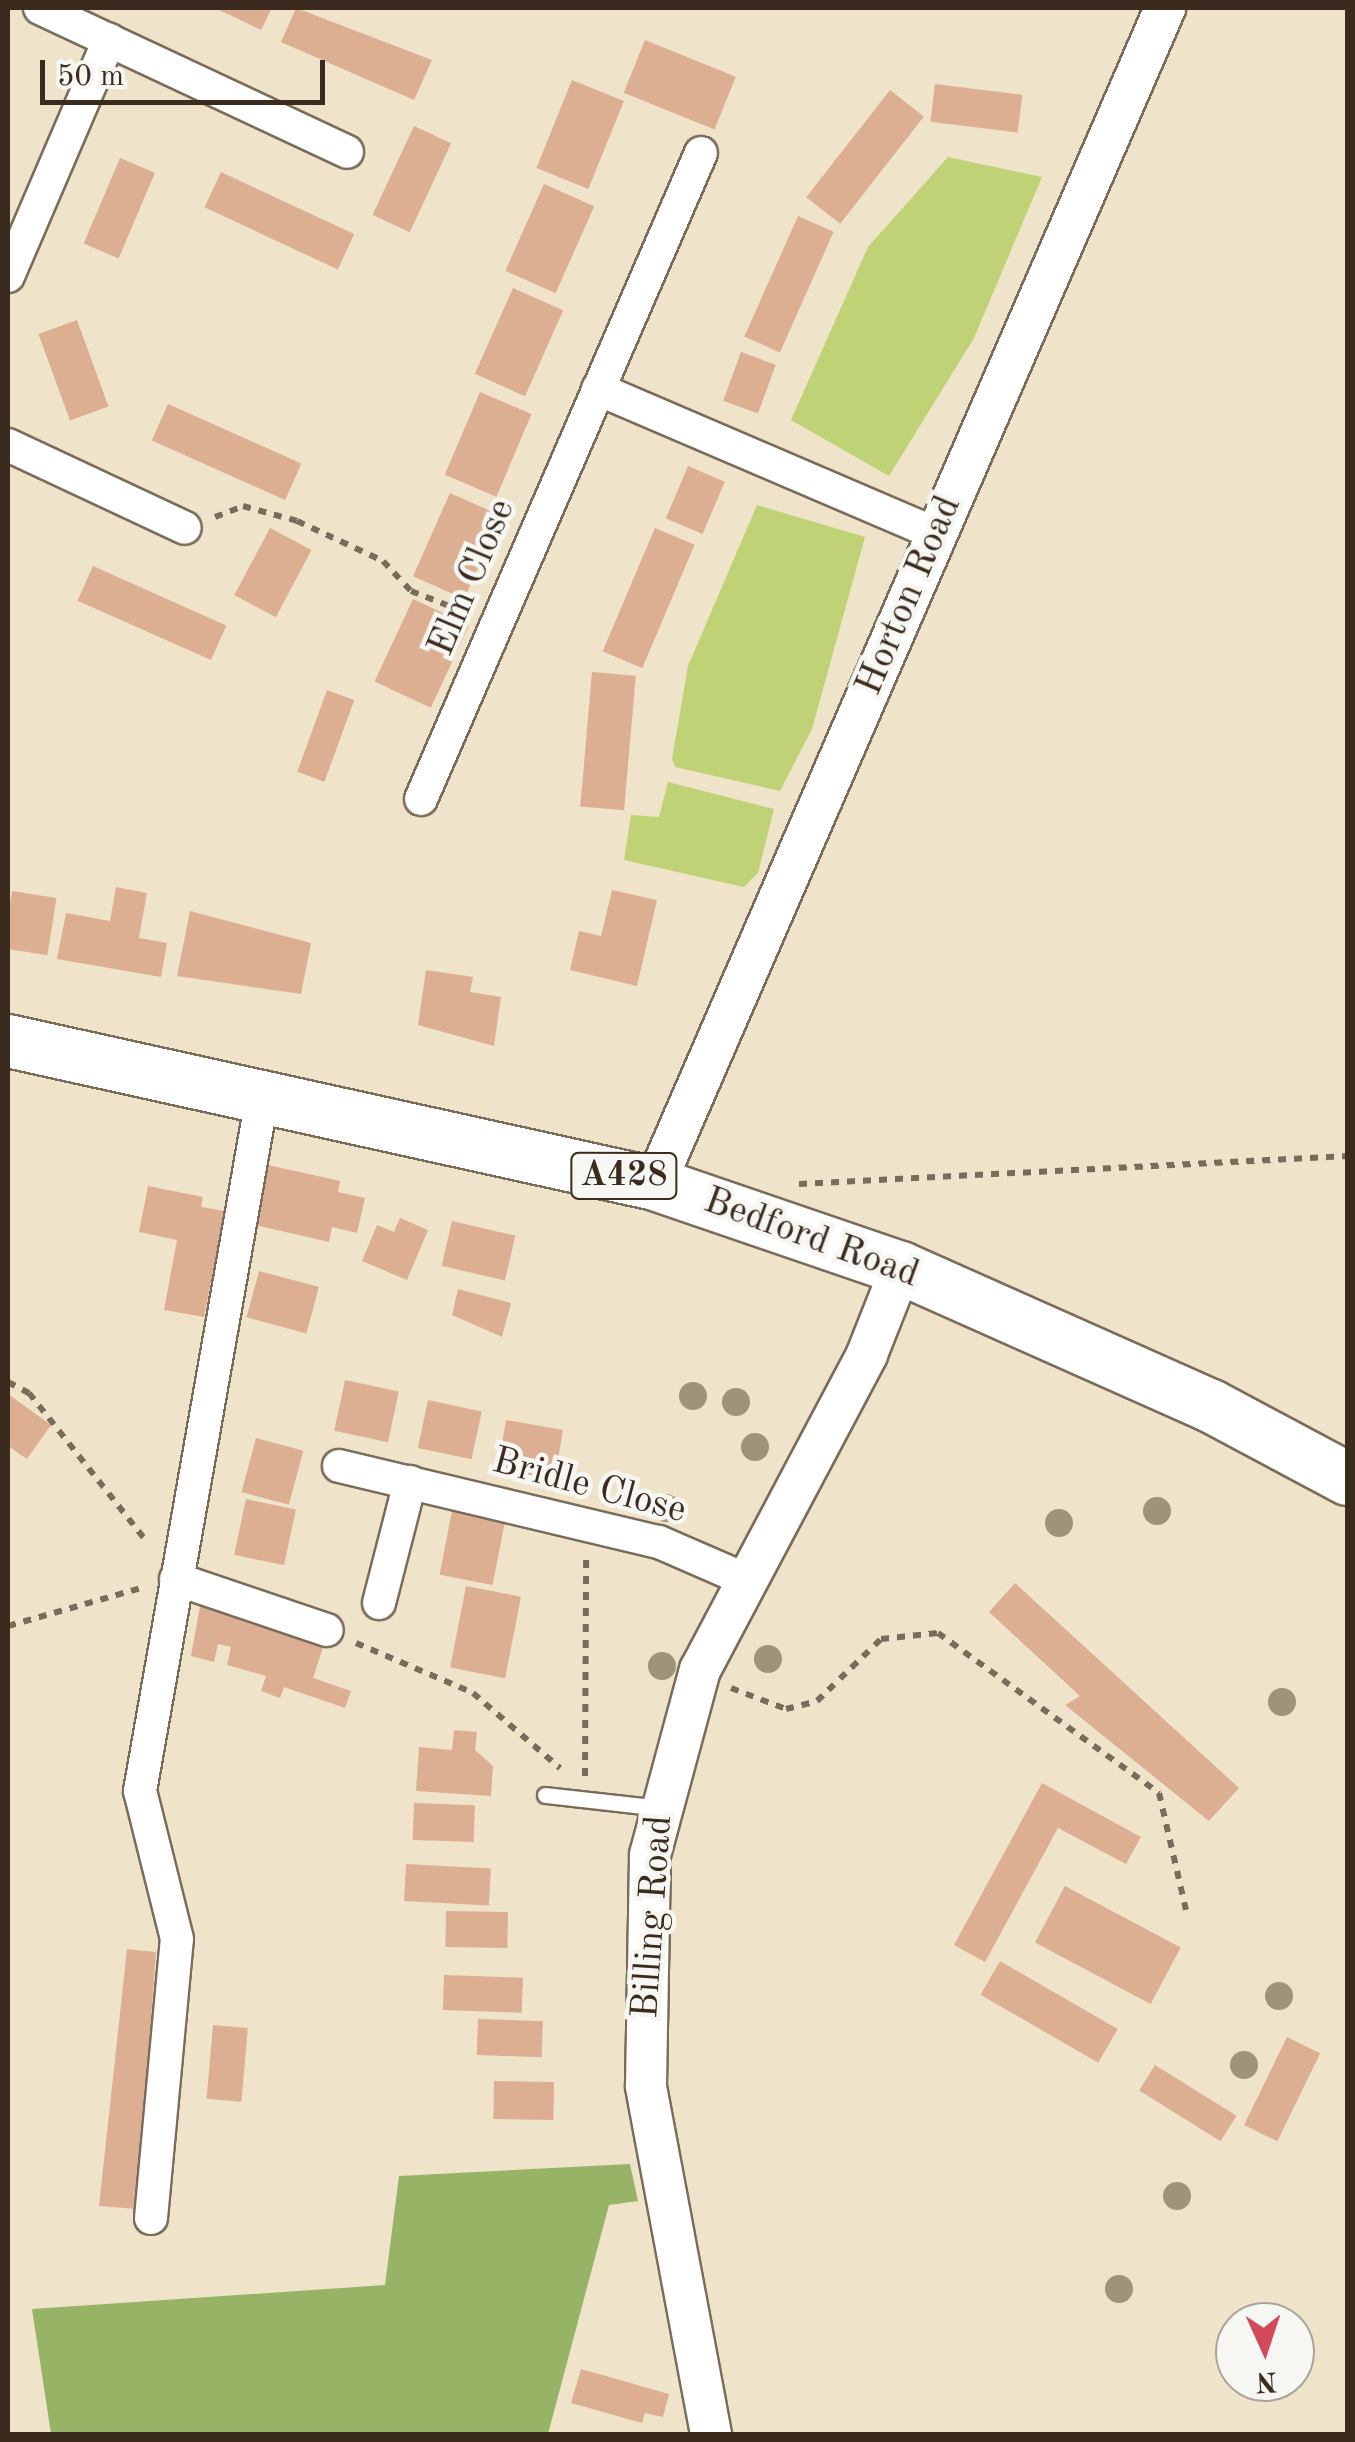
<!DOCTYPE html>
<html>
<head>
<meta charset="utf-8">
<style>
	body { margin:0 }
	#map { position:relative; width:1355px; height:2442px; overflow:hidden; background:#efe4ca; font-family:"Old Standard TT",serif }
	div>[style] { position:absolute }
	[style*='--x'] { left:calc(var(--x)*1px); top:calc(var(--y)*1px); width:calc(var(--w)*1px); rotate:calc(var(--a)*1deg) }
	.green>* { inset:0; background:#bfd275 }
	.forest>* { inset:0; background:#97b466 }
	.building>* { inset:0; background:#dcaf92; transform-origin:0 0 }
	.path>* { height:6px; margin-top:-3px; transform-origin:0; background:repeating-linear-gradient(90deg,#7a6b5a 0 8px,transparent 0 16px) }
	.roads { filter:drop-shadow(2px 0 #7a6b5a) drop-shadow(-2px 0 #7a6b5a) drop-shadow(0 2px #7a6b5a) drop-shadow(0 -2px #7a6b5a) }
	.service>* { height:15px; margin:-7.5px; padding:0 7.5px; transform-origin:7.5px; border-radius:7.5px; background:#fff }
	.minor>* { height:32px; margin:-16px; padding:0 16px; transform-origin:16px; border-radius:16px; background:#fff }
	.tertiary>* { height:40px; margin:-20px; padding:0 20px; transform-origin:20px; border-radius:20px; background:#fff }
	.trunk>* { height:52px; margin:-26px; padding:0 26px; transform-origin:26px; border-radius:26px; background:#fff }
	.trees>* { width:28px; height:28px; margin:-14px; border-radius:50%; background:#9e9578 }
	span { translate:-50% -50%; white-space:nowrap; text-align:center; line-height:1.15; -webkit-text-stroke:9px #f6f6f2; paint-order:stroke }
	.shield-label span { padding:2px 8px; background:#f6f6f2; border:2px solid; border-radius:8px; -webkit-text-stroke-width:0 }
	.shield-label { font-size:35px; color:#3b2a1e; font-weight:700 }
	.street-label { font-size:38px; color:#3b2a1e }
	.frame { position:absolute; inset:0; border:10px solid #3b2a1e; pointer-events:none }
	.north { position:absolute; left:1215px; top:2302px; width:100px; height:100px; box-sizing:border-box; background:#f6f6f2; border:2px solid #aba49d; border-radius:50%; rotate:177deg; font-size:28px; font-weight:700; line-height:40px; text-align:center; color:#3b2a1e }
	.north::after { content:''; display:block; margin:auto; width:35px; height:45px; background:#d1495b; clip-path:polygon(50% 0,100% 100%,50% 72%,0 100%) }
	.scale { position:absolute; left:40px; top:60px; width:285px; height:45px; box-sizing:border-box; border:5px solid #3b2a1e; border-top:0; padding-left:12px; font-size:30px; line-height:35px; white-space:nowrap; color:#3b2a1e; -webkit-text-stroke:8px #f6f6f2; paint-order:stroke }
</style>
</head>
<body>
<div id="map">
	<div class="green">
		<i style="clip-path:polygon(948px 157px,1042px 177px,974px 338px,889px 476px,791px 420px,868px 247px)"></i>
		<i style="clip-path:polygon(757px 505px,865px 537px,812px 729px,780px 791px,675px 767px,672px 759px,688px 666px)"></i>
		<i style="clip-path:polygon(668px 782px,774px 809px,758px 873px,744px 887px,624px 860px,631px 815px,659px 817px)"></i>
	</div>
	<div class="forest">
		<i style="clip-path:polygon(630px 2164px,638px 2201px,609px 2205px,548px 2434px,51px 2434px,32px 2309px,385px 2285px,399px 2176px)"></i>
	</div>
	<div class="building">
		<i style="clip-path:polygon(215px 8px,272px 8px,261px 30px)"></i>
		<i style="clip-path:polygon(296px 8px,432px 60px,414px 100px,281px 42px)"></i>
		<i style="left:645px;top:40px;width:98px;height:57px;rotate:22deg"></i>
		<i style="left:572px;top:80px;width:56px;height:95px;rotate:22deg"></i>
		<i style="left:935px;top:84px;width:88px;height:38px;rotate:7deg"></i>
		<i style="left:890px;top:90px;width:43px;height:136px;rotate:38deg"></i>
		<i style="left:414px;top:126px;width:41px;height:98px;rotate:25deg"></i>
		<i style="left:120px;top:158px;width:38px;height:93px;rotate:23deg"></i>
		<i style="left:221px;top:172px;width:147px;height:39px;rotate:25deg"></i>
		<i style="left:544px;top:184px;width:55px;height:95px;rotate:24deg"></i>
		<i style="left:798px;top:216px;width:39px;height:132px;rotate:24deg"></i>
		<i style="left:513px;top:288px;width:55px;height:94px;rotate:24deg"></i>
		<i style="left:77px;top:320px;width:92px;height:41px;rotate:70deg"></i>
		<i style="left:741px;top:352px;width:37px;height:52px;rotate:20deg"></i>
		<i style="left:480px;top:392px;width:56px;height:90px;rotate:23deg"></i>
		<i style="left:168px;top:404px;width:146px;height:40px;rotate:24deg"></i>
		<i style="left:688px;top:466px;width:40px;height:57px;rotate:23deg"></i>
		<i style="left:450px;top:493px;width:56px;height:91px;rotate:24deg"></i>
		<i style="left:270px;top:528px;width:47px;height:76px;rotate:28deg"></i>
		<i style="left:655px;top:528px;width:43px;height:134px;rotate:23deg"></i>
		<i style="left:93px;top:566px;width:146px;height:38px;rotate:24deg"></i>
		<i style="left:413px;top:599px;width:62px;height:91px;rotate:25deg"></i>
		<i style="left:592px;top:672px;width:44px;height:135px;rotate:5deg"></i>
		<i style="left:327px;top:690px;width:29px;height:87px;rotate:20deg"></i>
		<i style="clip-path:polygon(116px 887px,147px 893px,139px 938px,167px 943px,161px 977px,57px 959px,66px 913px,110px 921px)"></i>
		<i style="clip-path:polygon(612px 890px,657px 900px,637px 986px,570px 970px,579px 931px,601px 936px)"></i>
		<i style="left:12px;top:891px;width:45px;height:58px;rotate:9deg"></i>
		<i style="clip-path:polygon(190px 911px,311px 943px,301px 994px,177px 976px)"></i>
		<i style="clip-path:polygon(426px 970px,473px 977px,470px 992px,501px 997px,494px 1046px,418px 1025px)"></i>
		<i style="clip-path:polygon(268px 1165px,340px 1181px,338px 1192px,365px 1198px,357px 1233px,332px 1227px,329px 1242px,255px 1225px)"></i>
		<i style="clip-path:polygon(148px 1186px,203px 1197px,201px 1207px,225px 1211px,204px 1317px,164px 1310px,177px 1240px,139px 1232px)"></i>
		<i style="clip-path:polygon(400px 1218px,428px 1230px,407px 1280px,362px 1261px,377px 1225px,394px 1232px)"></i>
		<i style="left:452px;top:1221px;width:65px;height:46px;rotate:13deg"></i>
		<i style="left:259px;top:1271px;width:62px;height:48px;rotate:15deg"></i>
		<i style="clip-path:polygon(458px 1289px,511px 1303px,502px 1337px,452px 1315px)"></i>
		<i style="left:345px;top:1380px;width:55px;height:52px;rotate:12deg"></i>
		<i style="clip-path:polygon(8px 1394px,51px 1425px,27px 1459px,8px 1446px)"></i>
		<i style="left:428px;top:1400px;width:55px;height:49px;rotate:12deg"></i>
		<i style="left:506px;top:1420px;width:58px;height:51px;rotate:10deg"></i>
		<i style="left:256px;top:1438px;width:49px;height:56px;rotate:15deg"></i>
		<i style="left:246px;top:1499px;width:51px;height:57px;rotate:12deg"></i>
		<i style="left:452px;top:1511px;width:54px;height:65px;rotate:11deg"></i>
		<i style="clip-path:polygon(1015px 1583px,1239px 1788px,1209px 1821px,1065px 1705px,1080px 1696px,989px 1612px)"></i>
		<i style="left:466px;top:1586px;width:56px;height:83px;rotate:11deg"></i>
		<i style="clip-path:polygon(200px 1606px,324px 1644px,313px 1678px,351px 1691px,345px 1708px,284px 1687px,280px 1698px,261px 1691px,266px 1676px,227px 1665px,231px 1647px,218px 1644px,214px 1662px,191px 1656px)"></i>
		<i style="clip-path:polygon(454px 1730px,477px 1732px,475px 1750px,493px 1766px,491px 1796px,416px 1791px,419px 1747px,452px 1750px)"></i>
		<i style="clip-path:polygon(1042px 1783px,1141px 1837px,1126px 1864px,1058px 1828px,985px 1962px,954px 1945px)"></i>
		<i style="left:414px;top:1803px;width:61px;height:37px;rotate:2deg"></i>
		<i style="left:406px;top:1864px;width:85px;height:37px;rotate:3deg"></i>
		<i style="left:1065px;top:1886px;width:131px;height:64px;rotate:28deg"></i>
		<i style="left:446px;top:1911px;width:62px;height:36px;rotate:1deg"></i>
		<i style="clip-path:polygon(127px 1949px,156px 1952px,137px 2209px,99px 2206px)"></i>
		<i style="left:1000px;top:1961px;width:136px;height:39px;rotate:30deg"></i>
		<i style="left:444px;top:1975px;width:79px;height:35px;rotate:2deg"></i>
		<i style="left:478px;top:2019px;width:65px;height:36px;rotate:2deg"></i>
		<i style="left:213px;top:2025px;width:35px;height:74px;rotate:5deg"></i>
		<i style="left:1287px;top:2037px;width:37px;height:98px;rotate:26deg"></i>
		<i style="left:1155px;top:2065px;width:96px;height:30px;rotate:32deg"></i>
		<i style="left:494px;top:2081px;width:60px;height:38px;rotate:1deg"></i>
		<i style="clip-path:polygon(581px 2369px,669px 2394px,663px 2417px,645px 2413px,642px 2423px,571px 2403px)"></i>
	</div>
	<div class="path">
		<i style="--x:215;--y:517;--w:30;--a:-21"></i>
		<i style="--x:243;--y:506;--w:56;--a:15.5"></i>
		<i style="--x:297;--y:521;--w:95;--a:24.9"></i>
		<i style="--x:383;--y:561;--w:41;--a:47"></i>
		<i style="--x:411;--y:591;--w:60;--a:21.4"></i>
		<i style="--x:799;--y:1184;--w:550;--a:-2.92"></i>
		<i style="--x:8;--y:1382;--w:24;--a:28"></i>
		<i style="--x:29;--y:1393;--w:190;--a:51.6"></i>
		<i style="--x:8;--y:1626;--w:138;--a:-15.9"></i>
		<i style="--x:356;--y:1643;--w:127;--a:23.1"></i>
		<i style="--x:473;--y:1693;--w:115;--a:40.8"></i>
		<i style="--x:731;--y:1688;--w:59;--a:20.9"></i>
		<i style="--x:786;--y:1709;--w:32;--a:-14"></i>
		<i style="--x:817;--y:1701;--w:89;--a:-44.1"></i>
		<i style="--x:881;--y:1639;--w:57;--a:-6"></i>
		<i style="--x:938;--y:1633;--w:273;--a:35.9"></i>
		<i style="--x:1159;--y:1793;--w:120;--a:77"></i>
		<i style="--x:585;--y:1776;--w:216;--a:-89.7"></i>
	</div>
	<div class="roads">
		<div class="service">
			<i style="--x:545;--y:1795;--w:116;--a:6.4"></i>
		</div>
		<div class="minor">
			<i style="--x:40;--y:8;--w:339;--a:25.1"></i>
			<i style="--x:8;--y:276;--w:257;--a:-66.8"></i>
			<i style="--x:598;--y:389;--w:369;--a:23.2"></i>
			<i style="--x:8;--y:445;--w:195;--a:25.1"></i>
			<i style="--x:421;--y:799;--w:704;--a:-66.57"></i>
			<i style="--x:339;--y:1466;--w:329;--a:13.4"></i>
			<i style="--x:659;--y:1542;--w:93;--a:23.5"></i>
			<i style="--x:176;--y:1579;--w:159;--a:18.7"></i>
			<i style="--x:379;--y:1603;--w:125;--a:-75.6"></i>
			<i style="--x:151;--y:2218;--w:280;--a:-84.7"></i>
			<i style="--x:177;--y:1939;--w:153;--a:-104"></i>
			<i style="--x:140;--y:1791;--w:709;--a:-80.01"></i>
		</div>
		<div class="tertiary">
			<i style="--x:655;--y:1184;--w:1282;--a:-66.55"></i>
			<i style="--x:711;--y:2434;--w:354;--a:-100.6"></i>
			<i style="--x:646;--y:2086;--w:231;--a:-89"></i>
			<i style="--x:650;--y:1855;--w:192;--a:-74.9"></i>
			<i style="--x:700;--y:1670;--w:357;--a:-62.1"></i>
			<i style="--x:867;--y:1354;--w:92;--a:-68.4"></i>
		</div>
		<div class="trunk">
			<i style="--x:8;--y:1041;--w:663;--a:12.46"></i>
			<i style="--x:655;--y:1184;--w:260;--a:18.9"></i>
			<i style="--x:901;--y:1268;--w:339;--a:24"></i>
			<i style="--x:1211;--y:1406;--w:155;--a:28.1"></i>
		</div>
	</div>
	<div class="trees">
		<i style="left:693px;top:1396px"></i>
		<i style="left:736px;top:1402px"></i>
		<i style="left:755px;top:1447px"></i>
		<i style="left:666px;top:1508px"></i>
		<i style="left:1157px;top:1511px"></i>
		<i style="left:1059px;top:1523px"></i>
		<i style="left:768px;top:1659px"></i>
		<i style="left:662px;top:1666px"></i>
		<i style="left:1282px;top:1702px"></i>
		<i style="left:1279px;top:1996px"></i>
		<i style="left:1244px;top:2065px"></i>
		<i style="left:1177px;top:2196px"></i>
		<i style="left:1119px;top:2289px"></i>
	</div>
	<div class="shield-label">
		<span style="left:624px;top:1176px">A428</span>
	</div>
	<div class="street-label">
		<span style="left:473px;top:578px;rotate:-67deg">Elm Close</span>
		<span style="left:910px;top:596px;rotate:-67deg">Horton Road</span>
		<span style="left:811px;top:1239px;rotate:20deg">Bedford Road</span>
		<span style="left:589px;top:1487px;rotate:15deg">Bridle Close</span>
		<span style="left:654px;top:1917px;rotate:-86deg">Billing Road</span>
	</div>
	<div class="frame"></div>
	<div class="north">N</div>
	<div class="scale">50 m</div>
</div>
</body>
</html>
